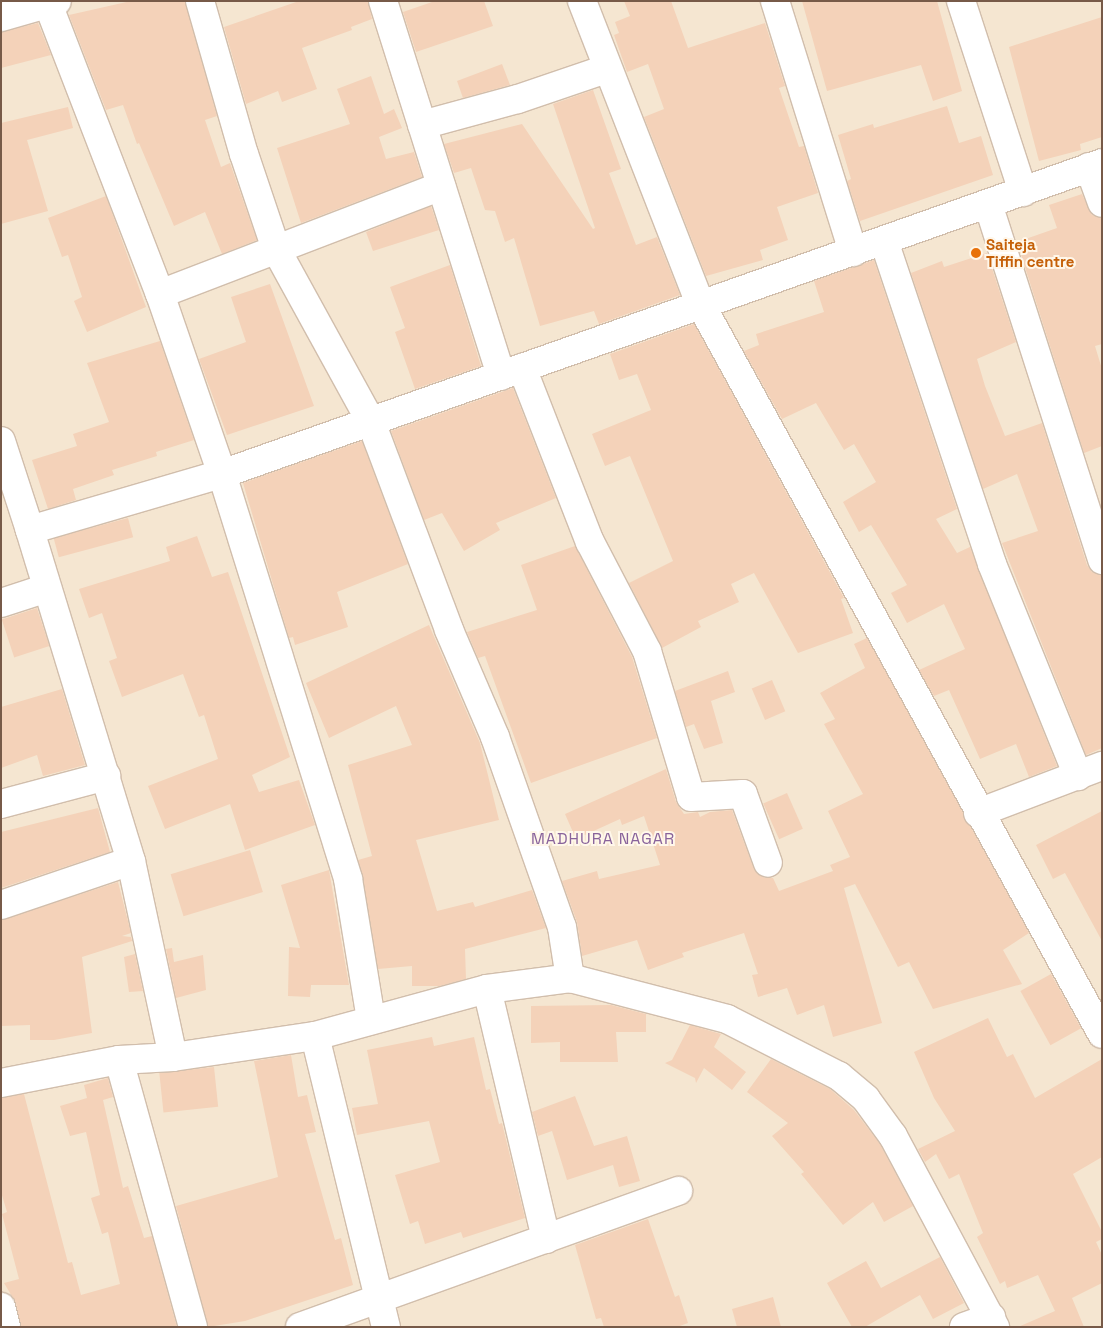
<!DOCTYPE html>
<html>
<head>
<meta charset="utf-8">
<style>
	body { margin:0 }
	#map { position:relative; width:1103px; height:1328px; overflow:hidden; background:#fdf4e3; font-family:"Space Grotesk",sans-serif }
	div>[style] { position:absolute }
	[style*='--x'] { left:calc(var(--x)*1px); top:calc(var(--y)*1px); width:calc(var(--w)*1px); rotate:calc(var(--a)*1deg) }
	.residential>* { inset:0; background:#f5e6d1; transform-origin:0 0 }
	.building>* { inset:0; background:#f4d2b9; transform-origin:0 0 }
	.roads { filter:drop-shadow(1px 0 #d1beac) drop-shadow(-1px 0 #d1beac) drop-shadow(0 1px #d1beac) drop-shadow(0 -1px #d1beac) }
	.street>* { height:28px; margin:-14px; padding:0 14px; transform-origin:14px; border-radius:14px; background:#fff }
	.dots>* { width:14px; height:14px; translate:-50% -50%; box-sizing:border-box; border:2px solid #fff7ea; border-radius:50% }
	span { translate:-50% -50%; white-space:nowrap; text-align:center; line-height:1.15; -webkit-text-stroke:4px #fff7ea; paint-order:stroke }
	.food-label { font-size:15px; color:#c56008; font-weight:700 }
	.left { translate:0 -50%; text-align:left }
	.neighbourhood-label { font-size:16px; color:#89639b; letter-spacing:1px }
	.frame { position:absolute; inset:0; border:2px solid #775a48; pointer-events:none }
</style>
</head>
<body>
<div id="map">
	<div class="residential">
		<i style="left:1px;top:1px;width:1101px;height:1326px"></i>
	</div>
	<div class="building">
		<i style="clip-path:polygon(131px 1px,185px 1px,217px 116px,205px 120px,221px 167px,230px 163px,257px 240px,222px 254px,205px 212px,174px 226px,139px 143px,137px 144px,123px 105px,106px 110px,69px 15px)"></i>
		<i style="clip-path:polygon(299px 1px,368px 1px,372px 19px,351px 27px,352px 30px,302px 48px,317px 89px,282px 102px,278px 91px,246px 104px,224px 27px)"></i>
		<i style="clip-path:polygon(435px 1px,484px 1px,493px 26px,416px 52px,403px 12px)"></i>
		<i style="clip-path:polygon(624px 1px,671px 1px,688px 48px,765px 23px,785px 86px,779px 88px,799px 147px,804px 146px,818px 193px,777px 207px,788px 240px,760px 250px,763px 260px,706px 276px,644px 117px,664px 109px,648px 64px,627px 72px,614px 35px,619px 33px,615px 22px,630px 16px)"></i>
		<i style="clip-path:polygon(802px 1px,937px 1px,962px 91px,933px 101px,921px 65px,827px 91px)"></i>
		<i style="clip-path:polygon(1102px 17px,1102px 137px,1080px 144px,1081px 150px,1039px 161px,1009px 47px)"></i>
		<i style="clip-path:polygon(38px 23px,51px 55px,1px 68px,1px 32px)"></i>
		<i style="clip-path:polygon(502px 64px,510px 85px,463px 98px,457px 81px)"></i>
		<i style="clip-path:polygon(371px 76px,384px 114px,394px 109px,402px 128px,379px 137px,386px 159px,414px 152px,422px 177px,301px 223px,277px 148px,350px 124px,337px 89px)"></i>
		<i style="clip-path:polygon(593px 90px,621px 169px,609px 173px,636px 245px,657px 237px,680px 295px,599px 324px,594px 311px,540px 326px,514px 238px,505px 242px,495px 211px,485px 210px,471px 168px,454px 173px,444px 144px,522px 124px,593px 229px,595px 228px,553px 104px)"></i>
		<i style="clip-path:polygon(947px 106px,959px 143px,981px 136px,993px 175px,860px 221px,847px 181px,851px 179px,838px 135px,873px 124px,874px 128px)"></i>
		<i style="clip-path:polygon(68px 107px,73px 128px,27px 140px,48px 211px,1px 224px,1px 123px)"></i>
		<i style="clip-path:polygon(1082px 194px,1092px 215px,1102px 218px,1102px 344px,1095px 346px,1102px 369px,1102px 446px,1084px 453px,1017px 242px,1057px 228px,1049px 205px)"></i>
		<i style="clip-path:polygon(106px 196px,146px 307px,87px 332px,74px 301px,82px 297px,68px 255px,62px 257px,48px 218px)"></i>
		<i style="clip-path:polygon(431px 206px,439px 230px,373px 251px,366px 232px)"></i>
		<i style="clip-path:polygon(987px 253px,1016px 342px,977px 359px,985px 386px,1005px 436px,1042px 423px,1087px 565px,1092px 572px,1102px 575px,1102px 748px,1086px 755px,1002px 543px,1038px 531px,1017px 474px,983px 489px,911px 273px,942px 261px,944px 267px)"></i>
		<i style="clip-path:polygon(874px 260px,957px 509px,936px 519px,957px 553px,970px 547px,1057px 766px,1029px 777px,1016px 744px,980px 759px,949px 690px,934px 696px,919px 670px,965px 649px,944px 604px,907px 623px,891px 593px,907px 585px,871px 525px,859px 532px,843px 502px,876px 482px,854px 444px,844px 450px,816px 403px,782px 419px,744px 351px,759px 345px,756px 334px,824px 312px,814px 281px)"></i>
		<i style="clip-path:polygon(450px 265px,481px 366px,415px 389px,395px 332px,405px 328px,390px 287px)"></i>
		<i style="clip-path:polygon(270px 284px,314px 406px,227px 435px,199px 359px,246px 342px,231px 297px)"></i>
		<i style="clip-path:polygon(694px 324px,844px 598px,841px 599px,853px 633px,798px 653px,754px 573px,731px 584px,739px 602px,698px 621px,701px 627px,662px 648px,629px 583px,673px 561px,630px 456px,605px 466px,592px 434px,651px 410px,637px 374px,619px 380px,610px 354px)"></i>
		<i style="clip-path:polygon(160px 341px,194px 440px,156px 452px,157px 456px,112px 470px,114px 475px,73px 489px,76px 500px,48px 509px,32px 460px,77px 446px,73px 434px,109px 422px,87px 363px)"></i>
		<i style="clip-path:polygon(513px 388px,556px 498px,496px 523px,500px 530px,464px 551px,442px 513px,424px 520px,391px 431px)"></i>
		<i style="clip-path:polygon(362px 441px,408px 564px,337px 592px,348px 627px,295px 645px,293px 637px,289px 638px,243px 483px)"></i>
		<i style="left:128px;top:518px;width:20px;height:77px;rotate:75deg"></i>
		<i style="clip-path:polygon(197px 536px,212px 577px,228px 572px,290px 757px,252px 775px,259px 792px,299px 780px,315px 825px,245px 850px,230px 804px,165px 829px,148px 786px,218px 759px,204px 715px,199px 717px,183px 674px,122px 697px,109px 661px,117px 658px,102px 613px,89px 618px,79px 589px,170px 561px,166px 547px)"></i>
		<i style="clip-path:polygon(575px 546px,632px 657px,657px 738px,531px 783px,485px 656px,478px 658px,467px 632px,537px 610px,521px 565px)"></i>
		<i style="left:37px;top:608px;width:40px;height:37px;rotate:72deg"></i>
		<i style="clip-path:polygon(429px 625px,480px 743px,499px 820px,416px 840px,437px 911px,473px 902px,475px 907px,532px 890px,546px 928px,465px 949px,466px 979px,440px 986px,412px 986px,412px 966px,378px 969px,358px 860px,372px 856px,348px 765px,412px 745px,396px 706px,329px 738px,306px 683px)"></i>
		<i style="clip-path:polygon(867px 638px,1029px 933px,1003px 950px,1022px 984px,933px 1009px,909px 962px,898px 967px,855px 884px,844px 888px,882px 1023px,833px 1037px,824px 1005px,797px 1015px,787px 988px,758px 997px,752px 975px,758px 974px,744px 933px,682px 953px,684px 957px,648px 970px,637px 940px,582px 956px,577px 922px,562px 881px,597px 871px,599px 879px,660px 865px,644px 816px,622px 825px,620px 819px,576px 839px,565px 814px,666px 769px,676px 802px,684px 814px,698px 812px,700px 817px,710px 812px,732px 810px,754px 869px,765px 878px,773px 878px,779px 891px,833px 871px,830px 865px,850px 857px,828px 811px,863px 794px,824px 724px,835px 719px,820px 693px,865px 668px,854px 644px)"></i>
		<i style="clip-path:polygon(728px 671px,735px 692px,711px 701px,723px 743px,704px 749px,694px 724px,686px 727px,675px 691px)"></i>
		<i style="left:772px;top:680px;width:34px;height:22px;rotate:67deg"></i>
		<i style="clip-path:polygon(62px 689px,85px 765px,43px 776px,37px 755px,1px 768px,1px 707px)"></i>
		<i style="left:787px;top:793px;width:39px;height:26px;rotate:66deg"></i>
		<i style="clip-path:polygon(98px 808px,110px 852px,1px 888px,1px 832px)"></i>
		<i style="clip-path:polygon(1102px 811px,1102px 941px,1065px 873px,1053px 879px,1036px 845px)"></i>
		<i style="left:250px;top:850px;width:44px;height:83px;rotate:73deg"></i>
		<i style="clip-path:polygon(329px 870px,349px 985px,311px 985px,310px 997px,288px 996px,289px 947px,300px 948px,281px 885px)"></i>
		<i style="clip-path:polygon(118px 882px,131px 933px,122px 936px,131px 937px,132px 941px,82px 957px,92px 1033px,54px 1040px,30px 1040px,30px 1025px,1px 1026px,1px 920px)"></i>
		<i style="clip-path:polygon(172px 948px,174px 962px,203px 955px,206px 990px,176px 998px,166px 949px)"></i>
		<i style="clip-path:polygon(135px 954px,143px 991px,129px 992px,124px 957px)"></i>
		<i style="left:1051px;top:974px;width:62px;height:35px;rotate:61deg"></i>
		<i style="clip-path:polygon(611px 1005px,646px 1014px,646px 1032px,616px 1032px,618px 1062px,560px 1062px,560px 1042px,531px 1043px,531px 1006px)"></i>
		<i style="clip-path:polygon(988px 1018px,1007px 1057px,1013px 1054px,1035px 1098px,1102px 1059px,1102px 1157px,1073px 1174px,1102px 1232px,1102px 1239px,1096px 1242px,1102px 1255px,1102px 1283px,1072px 1298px,1084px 1327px,1018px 1327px,1055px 1311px,1038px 1275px,1007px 1288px,1005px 1281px,1000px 1284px,977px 1237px,983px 1233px,959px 1174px,949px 1179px,936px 1154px,925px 1162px,918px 1149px,955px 1131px,934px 1098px,914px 1052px)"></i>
		<i style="clip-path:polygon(690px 1025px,721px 1034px,714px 1047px,746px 1072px,732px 1090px,704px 1068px,696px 1083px,695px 1078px,665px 1063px,672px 1060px)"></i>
		<i style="clip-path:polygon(432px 1037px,434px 1046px,474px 1037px,486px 1090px,490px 1089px,499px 1124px,502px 1123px,525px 1218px,463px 1238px,461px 1232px,425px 1244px,418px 1221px,410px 1224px,395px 1175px,440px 1162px,429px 1121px,357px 1135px,352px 1108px,378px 1104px,367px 1050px)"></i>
		<i style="clip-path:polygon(291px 1055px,298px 1097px,307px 1095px,316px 1132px,305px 1134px,335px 1240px,341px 1238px,353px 1285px,245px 1321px,208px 1327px,176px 1206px,278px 1177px,254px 1061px)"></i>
		<i style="clip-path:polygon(771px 1059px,830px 1089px,854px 1110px,880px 1144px,913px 1206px,884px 1222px,873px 1202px,843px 1225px,801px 1174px,804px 1172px,772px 1136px,788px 1123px,747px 1092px)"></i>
		<i style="left:214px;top:1067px;width:40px;height:55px;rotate:84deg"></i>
		<i style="clip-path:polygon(108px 1078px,113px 1097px,103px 1100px,123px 1188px,128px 1186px,144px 1238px,152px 1236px,177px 1327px,21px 1327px,16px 1303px,4px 1283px,19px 1279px,2px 1214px,7px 1212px,1px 1192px,1px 1098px,24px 1094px,68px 1263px,72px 1262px,81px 1295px,120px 1284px,108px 1232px,102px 1234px,91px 1198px,100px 1195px,86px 1132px,70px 1136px,60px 1106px,87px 1098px,84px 1085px)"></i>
		<i style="clip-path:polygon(575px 1096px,594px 1146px,627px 1136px,640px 1181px,619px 1187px,613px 1165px,567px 1180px,552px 1131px,538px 1136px,532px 1112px)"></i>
		<i style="clip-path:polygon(648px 1219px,675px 1297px,679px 1295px,688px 1323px,677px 1327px,604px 1327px,601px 1318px,596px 1319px,575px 1245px)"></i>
		<i style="clip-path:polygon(940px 1257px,964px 1303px,933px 1319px,920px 1295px,865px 1327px,852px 1327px,827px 1283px,866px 1261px,881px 1288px)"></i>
		<i style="clip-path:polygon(773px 1297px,781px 1327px,737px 1327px,732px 1309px)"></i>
	</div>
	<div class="roads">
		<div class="street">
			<i style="--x:200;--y:1;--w:159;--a:74"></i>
			<i style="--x:244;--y:154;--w:100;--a:71.4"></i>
			<i style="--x:276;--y:249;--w:197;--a:61.2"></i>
			<i style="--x:371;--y:422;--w:222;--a:69.4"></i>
			<i style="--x:449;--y:630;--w:116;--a:66.7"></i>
			<i style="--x:495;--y:737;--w:201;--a:70.6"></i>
			<i style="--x:562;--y:927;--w:52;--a:81.1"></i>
			<i style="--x:383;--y:1;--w:393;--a:72.5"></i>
			<i style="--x:582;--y:1;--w:324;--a:68.7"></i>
			<i style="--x:700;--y:303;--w:834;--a:61.19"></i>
			<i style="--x:775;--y:1;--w:263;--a:72.7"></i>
			<i style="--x:961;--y:1;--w:201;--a:72"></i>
			<i style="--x:48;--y:4;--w:311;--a:68.9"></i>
			<i style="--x:160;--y:294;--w:190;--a:71"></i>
			<i style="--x:222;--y:474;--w:424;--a:72.7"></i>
			<i style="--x:348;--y:879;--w:143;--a:80.7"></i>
			<i style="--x:1;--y:17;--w:58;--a:-15.9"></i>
			<i style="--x:422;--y:125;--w:99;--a:-15.2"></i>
			<i style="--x:518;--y:99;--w:93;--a:-18.8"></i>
			<i style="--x:1089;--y:167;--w:38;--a:70"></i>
			<i style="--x:988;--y:204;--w:374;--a:72.2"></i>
			<i style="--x:884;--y:241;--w:341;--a:71.5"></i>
			<i style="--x:992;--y:564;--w:229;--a:67.9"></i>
			<i style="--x:160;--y:294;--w:301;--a:-21"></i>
			<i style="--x:522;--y:368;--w:187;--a:68.7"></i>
			<i style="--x:590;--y:542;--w:123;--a:62.4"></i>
			<i style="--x:647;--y:651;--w:152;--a:73.2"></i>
			<i style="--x:691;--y:797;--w:52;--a:-3.3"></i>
			<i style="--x:743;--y:794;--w:73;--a:70.1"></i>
			<i style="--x:1;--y:441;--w:94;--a:72"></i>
			<i style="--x:1;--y:603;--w:48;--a:-18.1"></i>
			<i style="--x:1;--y:804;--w:109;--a:-14.9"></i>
			<i style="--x:978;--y:813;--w:133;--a:-20.8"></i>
			<i style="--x:1;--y:905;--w:137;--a:-18.7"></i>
			<i style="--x:487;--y:989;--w:257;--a:76.7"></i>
			<i style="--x:315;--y:1036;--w:300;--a:76.3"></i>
			<i style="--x:173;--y:1057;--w:200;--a:-102.1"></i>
			<i style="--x:131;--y:861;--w:346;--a:-107"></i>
			<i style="--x:30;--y:530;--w:200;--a:-16.3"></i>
			<i style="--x:222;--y:474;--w:933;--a:-19.46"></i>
			<i style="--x:119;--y:1060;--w:277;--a:74.5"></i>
			<i style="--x:1;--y:1083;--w:120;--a:-11"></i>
			<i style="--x:119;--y:1060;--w:54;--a:-3.2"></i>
			<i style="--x:173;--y:1057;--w:144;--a:-8.4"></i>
			<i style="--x:315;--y:1036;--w:178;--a:-15.3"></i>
			<i style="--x:487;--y:989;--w:84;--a:-7.5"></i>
			<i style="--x:570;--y:978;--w:162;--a:14.6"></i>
			<i style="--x:727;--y:1019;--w:126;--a:27"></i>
			<i style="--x:839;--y:1076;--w:35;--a:40"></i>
			<i style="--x:866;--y:1099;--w:46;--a:53.9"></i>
			<i style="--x:893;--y:1136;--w:217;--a:61.9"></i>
			<i style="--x:1;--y:1307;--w:21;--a:76"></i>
			<i style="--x:300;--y:1327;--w:402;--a:-19.8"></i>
			<i style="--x:964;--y:1327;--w:29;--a:-20"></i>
		</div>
	</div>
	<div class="dots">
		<i style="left:976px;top:253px;background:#e8710a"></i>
	</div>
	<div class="food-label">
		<span class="left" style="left:986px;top:253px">Saiteja<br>Tiffin centre</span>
	</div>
	<div class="neighbourhood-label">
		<span style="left:603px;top:839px">MADHURA NAGAR</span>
	</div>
	<div class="frame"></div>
</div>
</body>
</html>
